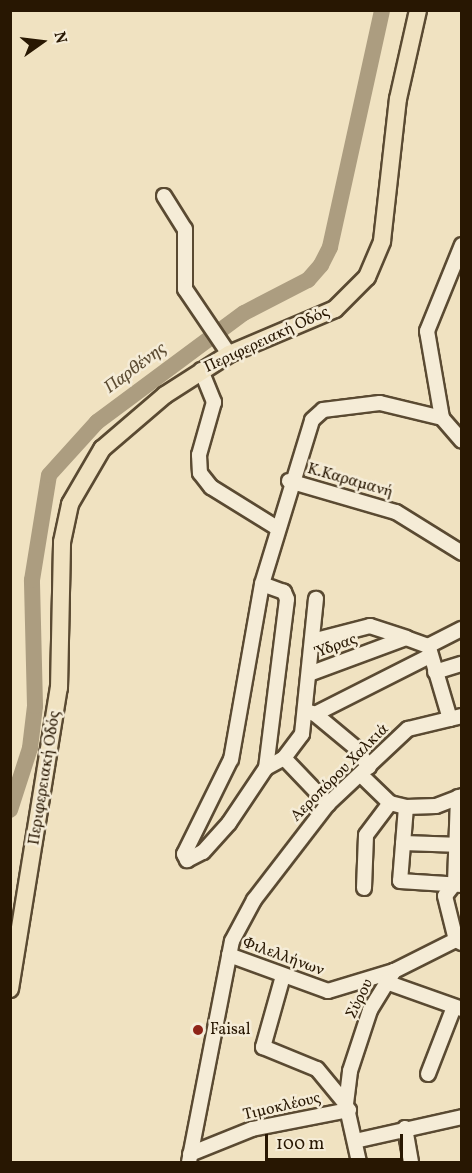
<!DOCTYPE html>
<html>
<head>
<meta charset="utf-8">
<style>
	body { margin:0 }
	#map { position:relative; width:472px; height:1173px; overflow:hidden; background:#f0e2c1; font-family:Vollkorn,serif }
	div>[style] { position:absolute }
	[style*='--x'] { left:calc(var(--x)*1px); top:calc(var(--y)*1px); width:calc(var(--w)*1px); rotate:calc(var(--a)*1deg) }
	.river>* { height:16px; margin:-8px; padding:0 8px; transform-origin:8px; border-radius:8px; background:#ac9d80 }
	.roads { filter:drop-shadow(2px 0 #5a4a32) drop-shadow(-2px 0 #5a4a32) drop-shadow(0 2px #5a4a32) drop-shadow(0 -2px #5a4a32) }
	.minor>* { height:14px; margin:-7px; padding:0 7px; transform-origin:7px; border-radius:7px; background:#f5ecd7 }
	.major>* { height:16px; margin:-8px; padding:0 8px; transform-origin:8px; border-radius:8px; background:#f0e2c1 }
	.dots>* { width:16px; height:16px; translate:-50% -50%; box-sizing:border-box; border:3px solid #f5ecd7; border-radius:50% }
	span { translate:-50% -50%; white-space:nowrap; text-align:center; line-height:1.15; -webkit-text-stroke:5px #f5ecd7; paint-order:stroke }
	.street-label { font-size:16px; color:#281702 }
	.poi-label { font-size:16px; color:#281702 }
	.left { translate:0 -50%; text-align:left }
	.water-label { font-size:18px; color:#5d4d34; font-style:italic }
	.frame { position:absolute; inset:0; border:12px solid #281702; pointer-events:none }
	.north { position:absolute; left:12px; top:12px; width:60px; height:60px; -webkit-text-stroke:4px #f5ecd7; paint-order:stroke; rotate:76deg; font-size:16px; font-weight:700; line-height:24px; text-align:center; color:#281702 }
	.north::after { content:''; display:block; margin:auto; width:21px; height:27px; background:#281702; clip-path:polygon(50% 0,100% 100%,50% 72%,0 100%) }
	.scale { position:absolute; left:265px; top:1134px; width:138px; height:27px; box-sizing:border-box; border:3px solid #281702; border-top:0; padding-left:8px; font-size:18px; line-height:21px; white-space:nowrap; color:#281702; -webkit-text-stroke:4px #f5ecd7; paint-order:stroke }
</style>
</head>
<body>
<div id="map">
	<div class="river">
		<i style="--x:10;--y:810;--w:65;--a:-72.1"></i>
		<i style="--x:30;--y:748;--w:42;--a:-83.2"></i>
		<i style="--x:35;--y:706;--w:126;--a:-91.4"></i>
		<i style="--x:32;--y:580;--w:106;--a:-80.8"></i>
		<i style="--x:49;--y:475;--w:72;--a:-47.8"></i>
		<i style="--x:97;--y:422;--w:183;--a:-36.6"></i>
		<i style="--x:244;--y:313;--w:72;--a:-27.3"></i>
		<i style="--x:308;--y:280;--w:20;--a:-49"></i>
		<i style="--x:321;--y:265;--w:20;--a:-63"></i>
		<i style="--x:330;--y:247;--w:243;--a:-77.6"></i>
	</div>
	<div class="roads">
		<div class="minor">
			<i style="--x:164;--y:196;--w:39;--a:58"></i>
			<i style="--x:185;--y:229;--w:60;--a:90"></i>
			<i style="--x:185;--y:289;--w:78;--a:55.9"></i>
			<i style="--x:462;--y:245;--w:93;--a:112.1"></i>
			<i style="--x:427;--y:331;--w:88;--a:80.2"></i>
			<i style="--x:442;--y:418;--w:30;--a:49"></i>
			<i style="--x:201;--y:370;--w:35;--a:68"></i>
			<i style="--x:214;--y:402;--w:55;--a:105.8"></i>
			<i style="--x:199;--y:455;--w:18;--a:87"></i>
			<i style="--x:200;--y:473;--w:18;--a:52"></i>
			<i style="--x:211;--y:487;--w:78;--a:31.8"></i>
			<i style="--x:289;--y:481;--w:111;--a:16.2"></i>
			<i style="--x:396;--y:512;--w:78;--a:31.8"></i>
			<i style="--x:262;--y:584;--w:178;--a:100"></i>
			<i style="--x:231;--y:759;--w:106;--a:116.3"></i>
			<i style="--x:184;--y:854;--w:7;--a:63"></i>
			<i style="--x:187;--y:860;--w:18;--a:-27"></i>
			<i style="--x:203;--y:852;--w:39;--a:-48"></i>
			<i style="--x:229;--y:823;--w:66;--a:-56.1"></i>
			<i style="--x:266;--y:768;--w:170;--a:-82.9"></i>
			<i style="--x:287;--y:599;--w:8;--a:-113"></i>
			<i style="--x:284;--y:592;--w:23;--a:-160"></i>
			<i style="--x:262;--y:584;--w:171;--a:-73"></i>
			<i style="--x:312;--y:420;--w:15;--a:-42"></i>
			<i style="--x:323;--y:410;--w:57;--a:-7"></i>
			<i style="--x:380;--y:403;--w:64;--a:13.6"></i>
			<i style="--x:312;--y:641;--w:60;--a:-14.5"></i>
			<i style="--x:370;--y:626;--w:38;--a:18"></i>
			<i style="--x:429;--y:648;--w:74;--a:73.5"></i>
			<i style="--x:435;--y:672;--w:28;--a:-17"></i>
			<i style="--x:309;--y:674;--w:103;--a:-20.4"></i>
			<i style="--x:406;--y:638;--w:23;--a:20"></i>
			<i style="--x:428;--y:646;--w:38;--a:-27"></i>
			<i style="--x:306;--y:711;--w:9;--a:18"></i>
			<i style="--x:315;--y:714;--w:129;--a:-26.8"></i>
			<i style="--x:315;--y:714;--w:53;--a:39.7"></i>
			<i style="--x:356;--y:748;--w:23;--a:56"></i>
			<i style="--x:284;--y:758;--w:64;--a:46.3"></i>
			<i style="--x:266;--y:768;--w:21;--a:-29"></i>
			<i style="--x:284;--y:758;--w:30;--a:-53"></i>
			<i style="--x:302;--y:734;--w:136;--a:-84.1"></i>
			<i style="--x:362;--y:776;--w:39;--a:44"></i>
			<i style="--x:390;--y:803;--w:16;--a:14"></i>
			<i style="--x:406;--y:807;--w:30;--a:-2"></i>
			<i style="--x:436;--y:806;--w:28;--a:-21"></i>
			<i style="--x:406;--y:807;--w:74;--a:94.6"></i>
			<i style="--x:400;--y:881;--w:62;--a:3.7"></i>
			<i style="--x:403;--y:843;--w:59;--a:1.9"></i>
			<i style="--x:455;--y:883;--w:86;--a:-88"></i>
			<i style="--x:455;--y:883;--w:16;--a:128"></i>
			<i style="--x:445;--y:896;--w:45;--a:76"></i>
			<i style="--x:364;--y:888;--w:53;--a:-87.8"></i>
			<i style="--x:366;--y:835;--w:40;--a:-53"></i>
			<i style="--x:229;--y:955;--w:105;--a:20"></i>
			<i style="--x:328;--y:991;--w:69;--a:-16.9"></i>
			<i style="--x:283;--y:976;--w:74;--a:105.7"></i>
			<i style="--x:263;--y:1047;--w:58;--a:22.2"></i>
			<i style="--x:317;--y:1069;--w:45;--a:50.4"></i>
			<i style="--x:386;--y:982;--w:81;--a:19.6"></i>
			<i style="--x:428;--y:1074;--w:72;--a:-68.8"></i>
			<i style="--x:405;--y:1128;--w:35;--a:80"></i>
			<i style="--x:355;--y:1141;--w:110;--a:-12.6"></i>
			<i style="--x:190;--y:1154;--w:67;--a:-22"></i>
			<i style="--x:252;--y:1129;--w:99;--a:-11.1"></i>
			<i style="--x:189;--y:1162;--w:225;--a:-79"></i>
			<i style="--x:232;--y:941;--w:47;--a:-61.8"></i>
			<i style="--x:254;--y:900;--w:121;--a:-52.4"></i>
			<i style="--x:328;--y:804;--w:110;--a:-43.2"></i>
			<i style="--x:408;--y:729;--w:56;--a:-13.5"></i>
			<i style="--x:359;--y:1162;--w:59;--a:-102.6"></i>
			<i style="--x:346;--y:1104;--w:33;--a:-83"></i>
			<i style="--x:350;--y:1071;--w:64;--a:-71.8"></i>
			<i style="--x:370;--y:1010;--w:46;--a:-58.4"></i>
			<i style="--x:394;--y:971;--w:69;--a:-26.6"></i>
			<i style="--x:456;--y:940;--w:7;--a:27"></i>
		</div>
		<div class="major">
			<i style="--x:10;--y:989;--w:305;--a:-80.8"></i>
			<i style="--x:59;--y:688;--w:146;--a:-88.8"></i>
			<i style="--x:62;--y:542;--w:39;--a:-78"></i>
			<i style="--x:70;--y:504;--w:64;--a:-59.8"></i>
			<i style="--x:102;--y:449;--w:83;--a:-40.6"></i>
			<i style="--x:165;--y:395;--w:76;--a:-32.6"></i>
			<i style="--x:229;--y:354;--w:115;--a:-23"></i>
			<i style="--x:335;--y:309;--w:45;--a:-45"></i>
			<i style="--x:367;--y:277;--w:39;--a:-67"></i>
			<i style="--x:382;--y:241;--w:143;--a:-83.6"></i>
			<i style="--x:398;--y:99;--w:91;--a:-77.3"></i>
		</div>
	</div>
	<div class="dots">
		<i style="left:198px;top:1030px;background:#8f2418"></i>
	</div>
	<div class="street-label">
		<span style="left:267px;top:340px;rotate:-25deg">Περιφερειακή Οδός</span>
		<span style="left:350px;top:481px;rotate:16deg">Κ.Καραμανή</span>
		<span style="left:337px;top:646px;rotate:-20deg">Ύδρας</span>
		<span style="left:340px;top:773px;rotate:-45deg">Αεροπόρου Χαλκιά</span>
		<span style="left:45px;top:778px;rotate:-81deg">Περιφερειακή Οδός</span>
		<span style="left:283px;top:957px;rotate:20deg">Φιλελλήνων</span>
		<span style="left:360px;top:999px;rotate:-64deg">Σύρου</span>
		<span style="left:282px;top:1107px;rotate:-13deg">Τιμοκλέους</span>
	</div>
	<div class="poi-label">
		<span class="left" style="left:210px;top:1030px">Faisal</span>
	</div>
	<div class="water-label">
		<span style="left:136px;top:369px;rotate:-37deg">Παρθένης</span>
	</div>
	<div class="frame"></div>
	<div class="north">N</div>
	<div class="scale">100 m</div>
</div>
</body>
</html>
